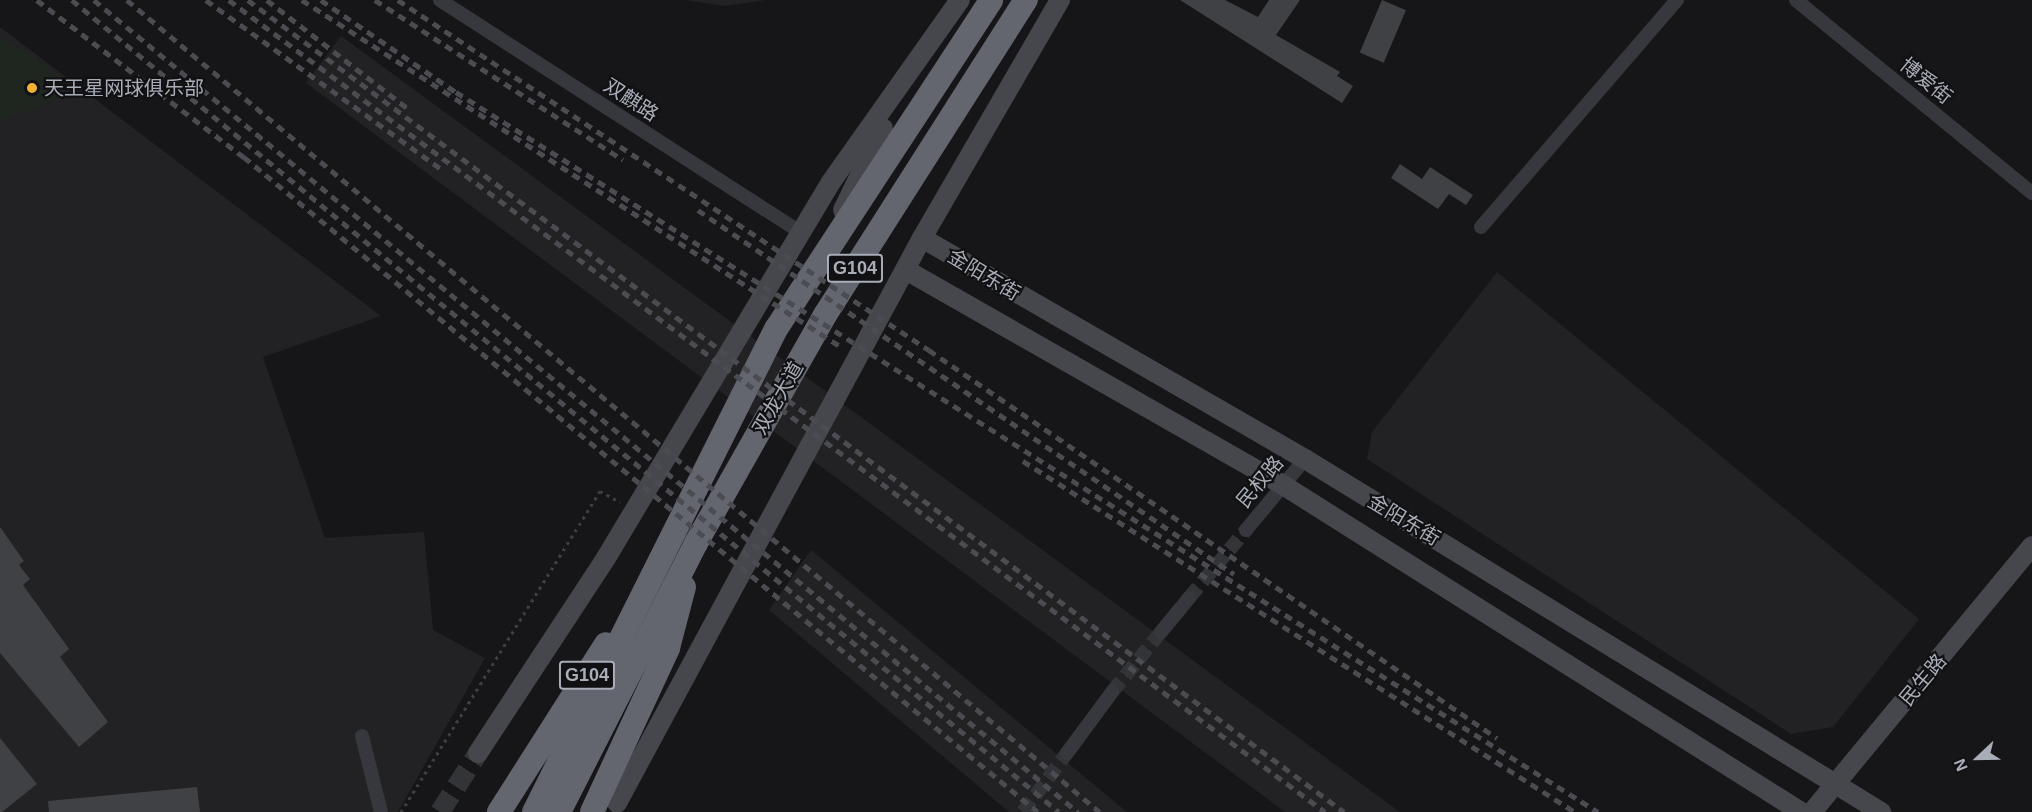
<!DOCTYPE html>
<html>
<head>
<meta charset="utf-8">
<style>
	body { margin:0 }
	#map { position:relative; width:2032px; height:812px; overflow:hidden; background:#161618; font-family:Arial,"Noto Sans SC",sans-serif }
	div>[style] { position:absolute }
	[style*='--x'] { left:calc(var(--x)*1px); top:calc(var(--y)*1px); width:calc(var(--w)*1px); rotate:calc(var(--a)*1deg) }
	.built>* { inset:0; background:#222225 }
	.green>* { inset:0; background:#1e261f }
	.building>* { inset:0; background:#404145; transform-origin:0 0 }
	.street-tunnel>* { height:14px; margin-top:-7px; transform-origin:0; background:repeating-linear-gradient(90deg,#333438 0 14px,transparent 0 21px) }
	.secondary-tunnel>* { height:20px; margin-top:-10px; transform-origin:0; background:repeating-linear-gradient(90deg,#333438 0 20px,transparent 0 30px) }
	.path>* { height:3px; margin-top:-1.5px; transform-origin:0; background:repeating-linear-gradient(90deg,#3d3f44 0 3px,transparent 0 7.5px) }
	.street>* { height:14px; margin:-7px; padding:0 7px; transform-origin:7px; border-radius:7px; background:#37383d }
	.secondary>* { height:20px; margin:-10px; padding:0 10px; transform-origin:10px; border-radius:10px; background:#45474d }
	.highway>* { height:24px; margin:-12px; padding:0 12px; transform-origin:12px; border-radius:12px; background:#63666e }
	.rail>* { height:4.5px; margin-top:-2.25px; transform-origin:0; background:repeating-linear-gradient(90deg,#4a4c52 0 8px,transparent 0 14px) }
	.dots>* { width:16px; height:16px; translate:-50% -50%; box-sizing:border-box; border:3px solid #111113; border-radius:50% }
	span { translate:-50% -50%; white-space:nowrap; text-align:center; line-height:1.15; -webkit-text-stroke:4.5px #111113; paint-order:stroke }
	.shield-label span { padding:2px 4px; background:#111113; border:2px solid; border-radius:4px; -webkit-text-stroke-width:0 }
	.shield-label { font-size:18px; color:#a8adb8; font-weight:700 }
	.street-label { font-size:20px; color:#a8adb8 }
	.poi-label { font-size:20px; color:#a8adb8 }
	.left { translate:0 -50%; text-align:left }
	.north { position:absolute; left:1948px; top:728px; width:60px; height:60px; -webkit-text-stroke:4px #111113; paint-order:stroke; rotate:248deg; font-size:16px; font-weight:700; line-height:24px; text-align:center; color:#a8adb8 }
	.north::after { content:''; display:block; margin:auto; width:21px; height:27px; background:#a8adb8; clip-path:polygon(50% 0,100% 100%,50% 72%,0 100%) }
</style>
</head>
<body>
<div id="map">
	<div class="built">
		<i style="clip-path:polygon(685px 0,765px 0,725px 6px)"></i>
		<i style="clip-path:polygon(0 27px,381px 316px,263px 357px,325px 538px,424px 532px,433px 630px,485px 658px,398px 812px,0 812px)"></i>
		<i style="clip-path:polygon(341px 36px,1400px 812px,1285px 812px,306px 83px)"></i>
		<i style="clip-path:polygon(1497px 272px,1919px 619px,1833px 727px,1791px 734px,1367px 459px,1372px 432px)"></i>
		<i style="clip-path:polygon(811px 550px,1127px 812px,1009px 812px,769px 610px)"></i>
	</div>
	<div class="green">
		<i style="clip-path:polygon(0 36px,64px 78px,64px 97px,0 121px)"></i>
	</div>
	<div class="building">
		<i style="clip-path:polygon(1180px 0,1225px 0,1258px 17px,1269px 0,1300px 0,1276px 35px,1340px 72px,1337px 76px,1353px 86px,1342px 103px)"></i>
		<i style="left:1382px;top:0;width:26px;height:57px;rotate:23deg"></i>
		<i style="clip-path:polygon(1400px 164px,1422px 179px,1430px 167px,1473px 195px,1466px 205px,1449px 194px,1438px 209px,1391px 178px)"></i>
		<i style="clip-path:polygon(0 527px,24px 561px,19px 565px,30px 579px,23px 585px,69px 649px,60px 657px,108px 722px,79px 747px,0 653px)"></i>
		<i style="clip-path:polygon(0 738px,37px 784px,2px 812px,0 812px)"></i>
		<i style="clip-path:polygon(197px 787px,200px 812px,49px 812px,48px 801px)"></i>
	</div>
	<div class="street-tunnel">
		<i style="--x:1189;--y:598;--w:89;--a:-50"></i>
		<i style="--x:1112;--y:692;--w:77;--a:-50.8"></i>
		<i style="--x:1023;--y:812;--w:74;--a:-53.3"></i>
	</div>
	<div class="secondary-tunnel">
		<i style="--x:440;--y:812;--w:70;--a:-57.2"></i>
	</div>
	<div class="path">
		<i style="--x:401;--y:812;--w:378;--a:-58.2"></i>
		<i style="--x:600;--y:491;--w:23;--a:29"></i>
	</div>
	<div class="street">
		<i style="--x:440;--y:0;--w:430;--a:32.8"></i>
		<i style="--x:1796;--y:0;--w:305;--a:39.3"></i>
		<i style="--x:1481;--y:227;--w:300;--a:-49.2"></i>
		<i style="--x:1246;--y:530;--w:92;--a:-50.3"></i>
		<i style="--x:1161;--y:632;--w:44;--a:-50.5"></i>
		<i style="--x:362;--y:736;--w:78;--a:76"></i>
		<i style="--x:1067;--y:753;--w:76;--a:-53.6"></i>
	</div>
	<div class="secondary">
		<i style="--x:843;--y:210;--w:91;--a:-64"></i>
		<i style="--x:922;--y:238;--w:442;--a:30"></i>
		<i style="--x:1305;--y:459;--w:676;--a:31.5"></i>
		<i style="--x:906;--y:270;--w:434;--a:29.7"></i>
		<i style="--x:1283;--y:485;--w:613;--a:32.26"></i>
		<i style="--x:478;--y:753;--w:233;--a:-56.7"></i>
		<i style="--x:606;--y:558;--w:438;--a:-59.1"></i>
		<i style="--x:831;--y:182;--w:223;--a:-54.7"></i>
		<i style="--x:617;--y:803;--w:642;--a:-61.64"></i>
		<i style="--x:922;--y:238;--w:275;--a:-59.9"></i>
		<i style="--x:1812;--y:812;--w:345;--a:-50.4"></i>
	</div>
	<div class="highway">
		<i style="--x:499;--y:812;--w:199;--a:-57.5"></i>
		<i style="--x:534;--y:812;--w:540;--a:-63.39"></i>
		<i style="--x:776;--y:329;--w:393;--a:-56.8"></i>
		<i style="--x:559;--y:812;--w:302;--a:-63"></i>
		<i style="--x:696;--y:543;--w:262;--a:-60.5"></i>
		<i style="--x:825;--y:315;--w:374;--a:-57.5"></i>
		<i style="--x:592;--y:812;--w:181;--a:-65.1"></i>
		<i style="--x:668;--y:648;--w:63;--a:-75.3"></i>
	</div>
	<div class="rail">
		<i style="--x:37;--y:0;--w:260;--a:37.2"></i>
		<i style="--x:244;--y:157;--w:1029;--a:39.52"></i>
		<i style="--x:72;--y:0;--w:1278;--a:39.44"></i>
		<i style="--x:94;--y:0;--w:1276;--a:39.53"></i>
		<i style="--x:127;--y:0;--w:1267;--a:39.85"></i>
		<i style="--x:206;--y:0;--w:294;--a:35.7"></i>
		<i style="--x:229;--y:0;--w:1364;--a:36.53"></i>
		<i style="--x:248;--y:0;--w:1364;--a:36.53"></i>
		<i style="--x:267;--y:0;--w:182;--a:37.6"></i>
		<i style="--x:302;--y:0;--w:643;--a:32.75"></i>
		<i style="--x:321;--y:0;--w:163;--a:34.3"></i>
		<i style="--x:456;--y:92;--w:1350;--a:32.23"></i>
		<i style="--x:375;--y:0;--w:295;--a:32.8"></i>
		<i style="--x:398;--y:0;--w:636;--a:33.39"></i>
		<i style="--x:929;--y:350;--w:688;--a:34.34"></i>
		<i style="--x:698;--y:210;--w:648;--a:34.18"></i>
		<i style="--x:1023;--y:461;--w:654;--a:32.45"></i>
	</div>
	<div class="dots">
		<i style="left:32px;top:88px;background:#f2b134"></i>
	</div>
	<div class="shield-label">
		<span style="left:855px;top:268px">G104</span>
		<span style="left:587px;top:675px">G104</span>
	</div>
	<div class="street-label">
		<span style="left:1926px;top:81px;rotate:39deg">博爱街</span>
		<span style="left:631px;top:100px;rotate:33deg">双麒路</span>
		<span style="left:984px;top:275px;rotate:31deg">金阳东街</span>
		<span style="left:778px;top:398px;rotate:-60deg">双龙大道</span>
		<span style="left:1260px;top:482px;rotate:-50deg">民权路</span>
		<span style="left:1404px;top:520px;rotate:31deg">金阳东街</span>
		<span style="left:1923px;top:680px;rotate:-50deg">民生路</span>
	</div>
	<div class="poi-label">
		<span class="left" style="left:44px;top:88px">天王星网球俱乐部</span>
	</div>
	<div class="north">N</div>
</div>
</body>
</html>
